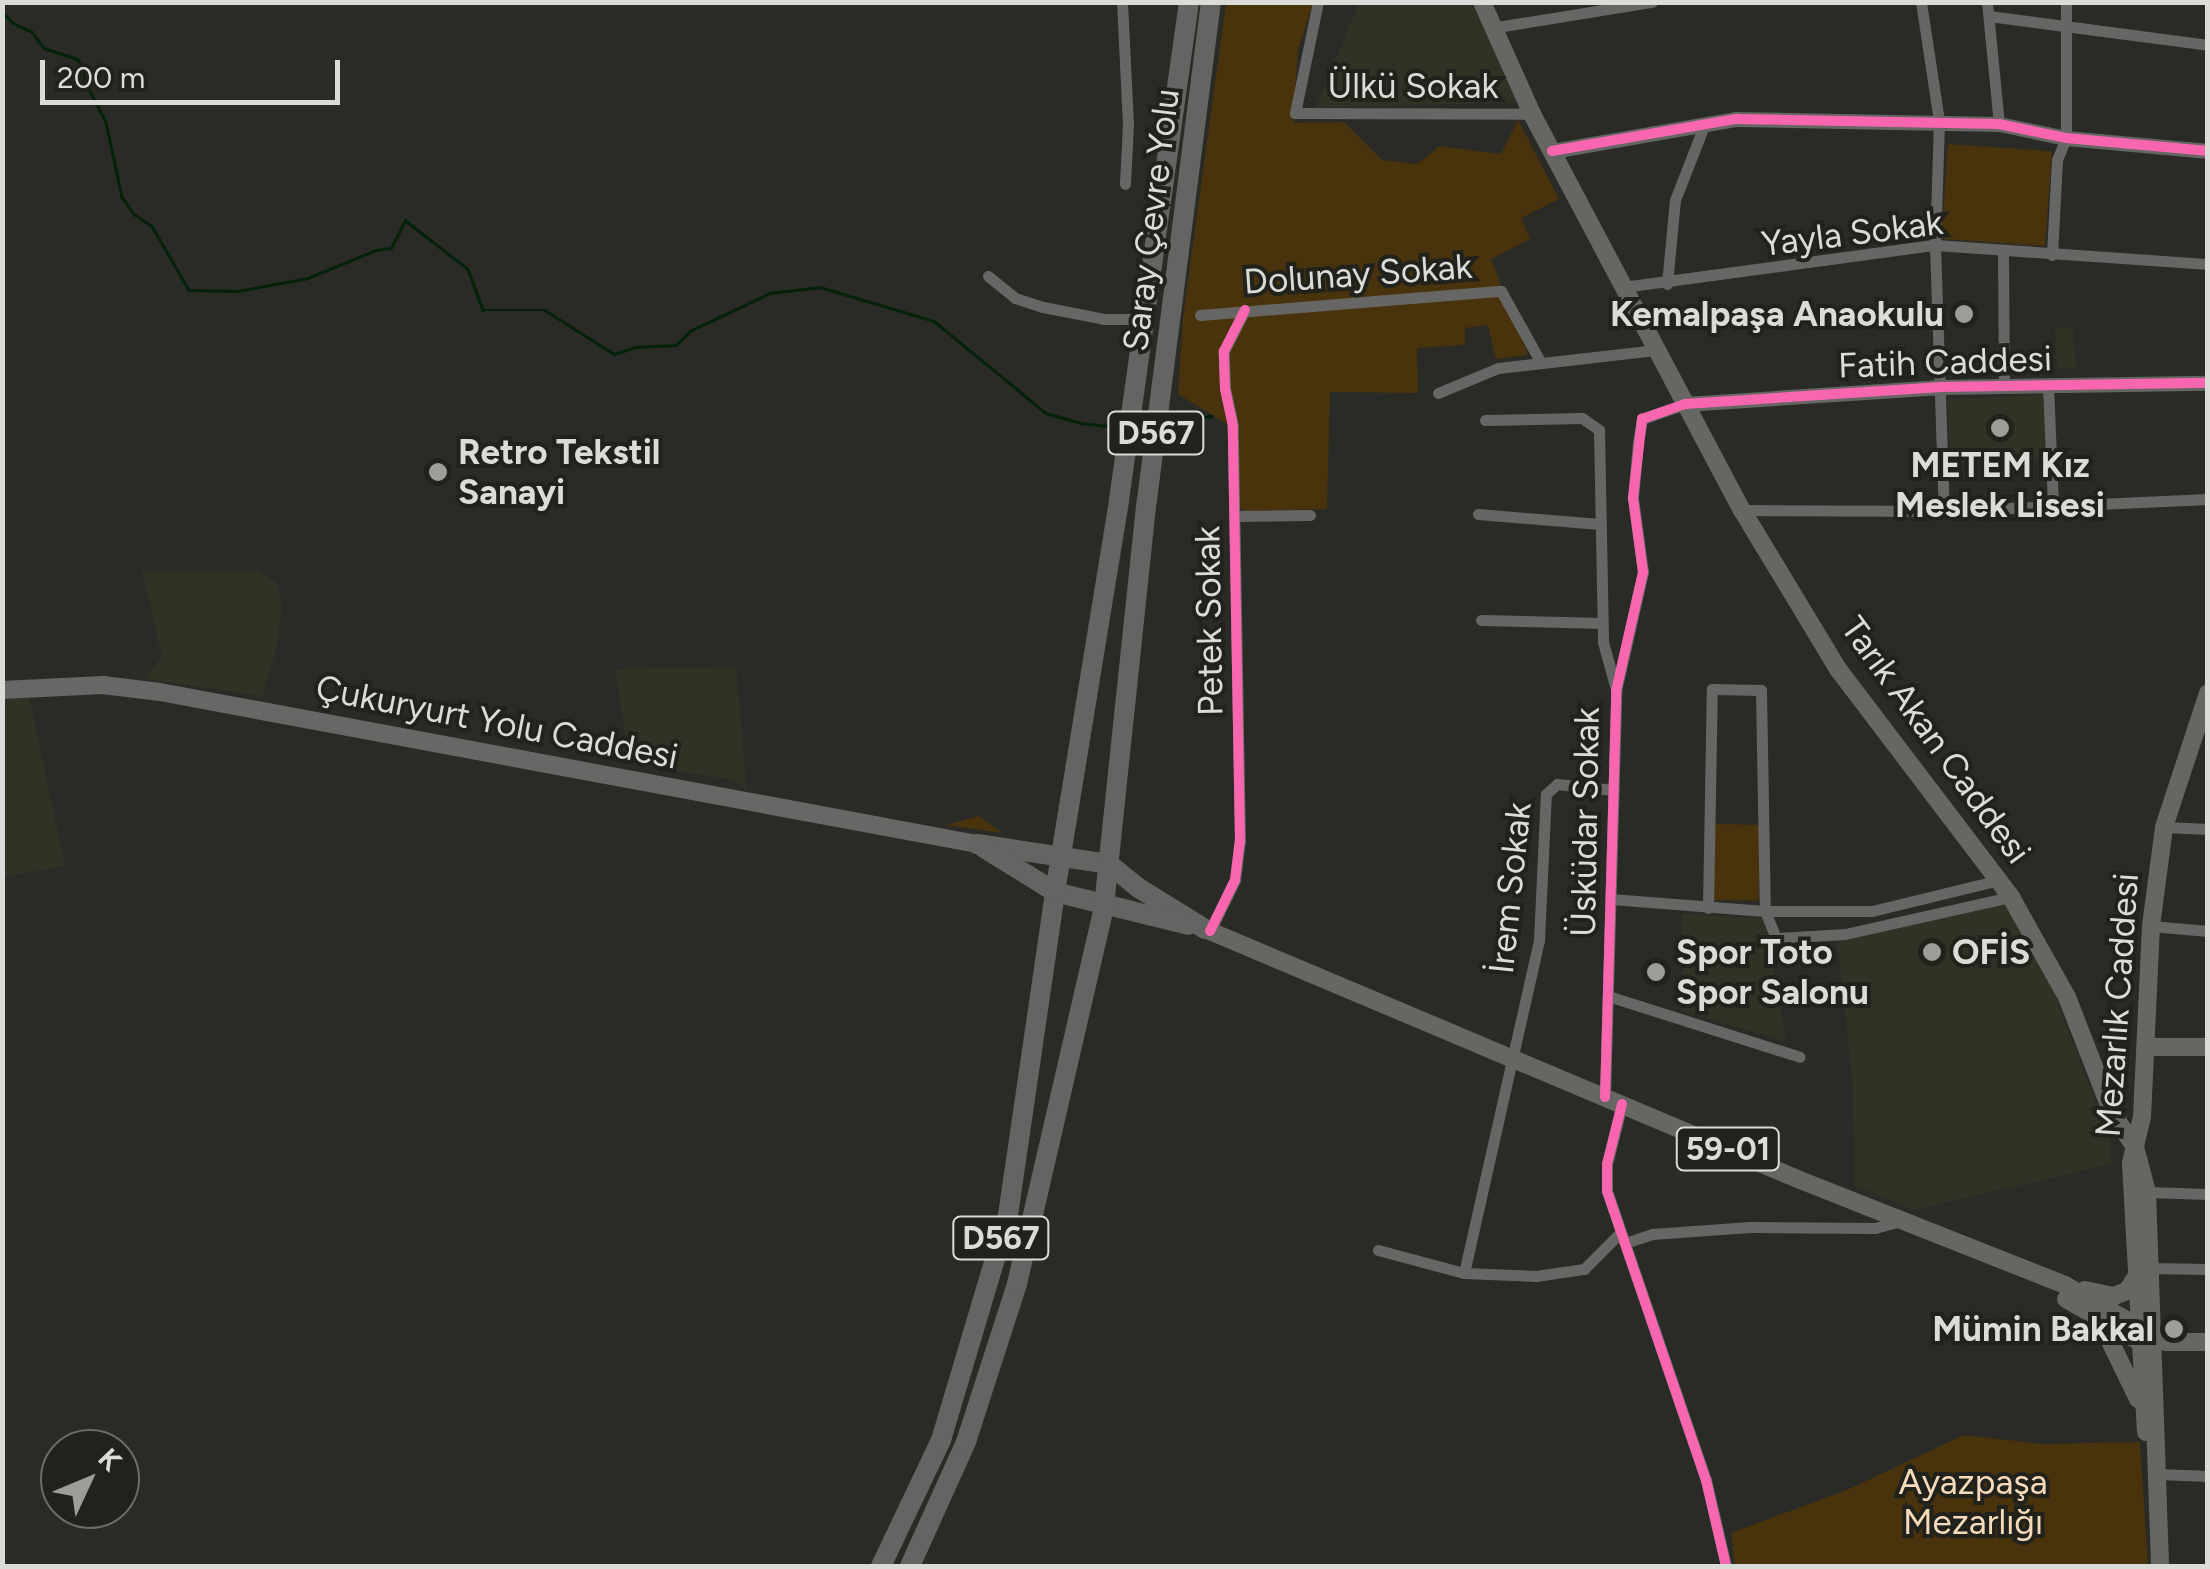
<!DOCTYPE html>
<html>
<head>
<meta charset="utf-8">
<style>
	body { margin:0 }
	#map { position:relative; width:2210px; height:1569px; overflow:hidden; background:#2a2b27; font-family:Figtree,sans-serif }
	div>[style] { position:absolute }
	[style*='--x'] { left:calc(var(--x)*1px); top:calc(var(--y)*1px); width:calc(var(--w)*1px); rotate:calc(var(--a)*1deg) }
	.built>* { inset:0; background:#313226; transform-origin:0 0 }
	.green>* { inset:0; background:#49330d; transform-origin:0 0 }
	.stream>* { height:2.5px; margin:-1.25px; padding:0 1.25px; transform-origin:1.25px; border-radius:1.25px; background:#04210a }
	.minor>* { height:11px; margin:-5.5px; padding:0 5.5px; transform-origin:5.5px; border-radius:5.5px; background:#666664 }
	.tertiary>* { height:15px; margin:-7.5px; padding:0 7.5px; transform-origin:7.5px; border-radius:7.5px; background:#666664 }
	.secondary>* { height:18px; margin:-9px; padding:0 9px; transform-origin:9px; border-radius:9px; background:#676866 }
	.primary>* { height:18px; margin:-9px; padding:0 9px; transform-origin:9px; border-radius:9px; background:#666663 }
	.trunk>* { height:20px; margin:-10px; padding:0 10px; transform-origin:10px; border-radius:10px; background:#646462 }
	.cycleway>* { height:10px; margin:-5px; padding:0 5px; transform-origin:5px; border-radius:5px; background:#f766af }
	.dots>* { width:28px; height:28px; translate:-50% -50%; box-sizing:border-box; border:5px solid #22221c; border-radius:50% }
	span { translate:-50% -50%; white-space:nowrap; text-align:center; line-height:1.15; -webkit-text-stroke:8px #22221c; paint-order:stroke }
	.shield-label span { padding:2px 8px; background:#22221c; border:2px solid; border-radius:8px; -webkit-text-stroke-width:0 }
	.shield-label { font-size:32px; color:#dbdcd8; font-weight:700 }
	.street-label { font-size:35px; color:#dbdcd8 }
	.poi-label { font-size:35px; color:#dbdcd8; font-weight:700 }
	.right { translate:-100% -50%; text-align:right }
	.left { translate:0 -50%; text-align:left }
	.park-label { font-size:35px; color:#f5dbb9 }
	.frame { position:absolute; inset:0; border:5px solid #dbdcd8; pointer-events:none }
	.north { position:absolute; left:40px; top:1429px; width:100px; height:100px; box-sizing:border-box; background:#22221c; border:2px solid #6c6c67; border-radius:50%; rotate:46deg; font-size:28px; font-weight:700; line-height:40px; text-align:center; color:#dbdcd8 }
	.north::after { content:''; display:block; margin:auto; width:35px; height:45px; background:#9d9e9a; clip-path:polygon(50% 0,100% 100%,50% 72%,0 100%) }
	.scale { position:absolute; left:40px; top:60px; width:300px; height:45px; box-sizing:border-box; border:5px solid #dbdcd8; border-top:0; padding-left:12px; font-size:30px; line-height:35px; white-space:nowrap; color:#dbdcd8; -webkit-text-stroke:8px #22221c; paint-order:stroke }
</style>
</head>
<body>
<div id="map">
	<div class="built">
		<i style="clip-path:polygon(1359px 2px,1472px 3px,1518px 102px,1316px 108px)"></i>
		<i style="clip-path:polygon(2055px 327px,2073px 328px,2076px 369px,2057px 368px)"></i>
		<i style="left:2051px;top:394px;width:64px;height:104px;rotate:87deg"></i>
		<i style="clip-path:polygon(142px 571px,258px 571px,276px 583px,282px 601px,278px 641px,263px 696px,146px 679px,162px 656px)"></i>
		<i style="clip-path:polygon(736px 667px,747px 791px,735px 780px,630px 764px,615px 669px)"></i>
		<i style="clip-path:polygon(29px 696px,65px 866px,3px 877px,3px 699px)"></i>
		<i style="clip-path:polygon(2006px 904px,2054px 993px,2110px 1139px,2112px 1164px,1913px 1210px,1854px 1185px,1853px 1085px,1837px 941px)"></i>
		<i style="clip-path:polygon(1681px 914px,1765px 918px,1786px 1041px,1684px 1012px)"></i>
	</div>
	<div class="green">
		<i style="clip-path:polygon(1226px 3px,1313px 3px,1298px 50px,1293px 123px,1344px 122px,1382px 160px,1417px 164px,1440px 146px,1501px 154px,1518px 120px,1559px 199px,1521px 218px,1530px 239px,1491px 259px,1528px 355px,1496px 359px,1488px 325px,1465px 328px,1465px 345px,1417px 348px,1418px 393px,1330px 392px,1327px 509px,1245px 511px,1239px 506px,1227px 424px,1178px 394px,1183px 318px)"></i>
		<i style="left:1948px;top:144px;width:104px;height:95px;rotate:4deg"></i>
		<i style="clip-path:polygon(979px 816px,1002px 833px,946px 825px)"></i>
		<i style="left:1712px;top:824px;width:48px;height:76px;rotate:1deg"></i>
		<i style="clip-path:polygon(1964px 1435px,2042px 1444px,2140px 1442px,2148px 1566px,1735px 1566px,1731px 1533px,1847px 1490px)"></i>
	</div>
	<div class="stream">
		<i style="--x:2;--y:11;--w:16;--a:47"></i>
		<i style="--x:13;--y:23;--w:21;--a:25"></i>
		<i style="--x:32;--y:32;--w:20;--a:53"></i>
		<i style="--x:44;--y:48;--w:35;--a:18"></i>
		<i style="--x:77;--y:59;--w:11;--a:52"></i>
		<i style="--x:84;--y:68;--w:13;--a:86"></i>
		<i style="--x:85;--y:81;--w:46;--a:62.9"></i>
		<i style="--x:106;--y:122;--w:77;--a:78"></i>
		<i style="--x:122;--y:197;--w:21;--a:55"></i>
		<i style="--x:134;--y:214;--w:22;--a:34"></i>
		<i style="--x:152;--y:226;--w:74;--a:60"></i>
		<i style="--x:189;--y:290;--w:49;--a:1.2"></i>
		<i style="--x:238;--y:291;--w:71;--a:-10.5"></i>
		<i style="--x:308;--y:278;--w:74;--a:-22.4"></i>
		<i style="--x:376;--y:250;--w:15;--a:-8"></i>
		<i style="--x:391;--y:248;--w:31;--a:-63"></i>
		<i style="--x:405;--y:220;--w:80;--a:37.9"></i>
		<i style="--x:468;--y:269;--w:44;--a:69.9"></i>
		<i style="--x:483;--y:310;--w:62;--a:0"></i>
		<i style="--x:545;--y:310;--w:82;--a:32.5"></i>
		<i style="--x:614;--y:354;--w:23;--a:-18"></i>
		<i style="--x:636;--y:347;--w:40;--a:-2.9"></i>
		<i style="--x:676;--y:345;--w:20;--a:-45"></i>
		<i style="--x:690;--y:331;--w:89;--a:-25.4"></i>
		<i style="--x:770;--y:293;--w:50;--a:-6.8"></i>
		<i style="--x:820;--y:287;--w:119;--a:16.6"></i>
		<i style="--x:934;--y:321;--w:145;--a:39.4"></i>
		<i style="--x:1046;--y:413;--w:35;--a:16"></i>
		<i style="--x:1080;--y:423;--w:39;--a:6"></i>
		<i style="--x:1169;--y:420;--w:43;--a:-5.3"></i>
	</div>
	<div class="minor">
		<i style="--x:1122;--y:2;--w:122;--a:87.2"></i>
		<i style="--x:1128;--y:124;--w:60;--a:92.9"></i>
		<i style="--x:1318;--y:2;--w:113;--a:101.7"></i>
		<i style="--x:1295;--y:113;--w:237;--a:0.2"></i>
		<i style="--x:1921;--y:2;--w:120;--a:81.4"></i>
		<i style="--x:1939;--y:121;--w:124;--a:91.8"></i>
		<i style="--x:1935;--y:245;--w:266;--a:88.1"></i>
		<i style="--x:1987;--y:2;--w:123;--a:84.4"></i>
		<i style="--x:1989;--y:16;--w:221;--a:7.5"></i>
		<i style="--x:1491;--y:28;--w:163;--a:-9.2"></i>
		<i style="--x:2003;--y:251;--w:135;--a:89.6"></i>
		<i style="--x:2052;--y:255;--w:95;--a:-87"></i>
		<i style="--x:2057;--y:160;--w:24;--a:-68"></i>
		<i style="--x:2066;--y:138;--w:136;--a:-90"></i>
		<i style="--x:988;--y:276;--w:35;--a:39"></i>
		<i style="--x:1015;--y:298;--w:29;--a:18"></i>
		<i style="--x:1043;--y:307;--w:62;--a:11.1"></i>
		<i style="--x:1104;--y:319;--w:41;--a:0"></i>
		<i style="--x:1667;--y:284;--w:84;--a:-84.6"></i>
		<i style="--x:1675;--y:200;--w:83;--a:-68.7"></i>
		<i style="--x:1623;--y:287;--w:315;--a:-7.7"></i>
		<i style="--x:1935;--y:245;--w:274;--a:4"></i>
		<i style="--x:1200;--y:315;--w:302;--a:-4.6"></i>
		<i style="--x:1501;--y:291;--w:80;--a:60.9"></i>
		<i style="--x:2048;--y:385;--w:121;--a:87.6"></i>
		<i style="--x:1438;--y:393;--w:65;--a:-22.6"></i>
		<i style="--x:1498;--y:368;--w:160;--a:-6.5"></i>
		<i style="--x:1485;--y:420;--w:97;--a:-1.2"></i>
		<i style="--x:1582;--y:418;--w:21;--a:35"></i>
		<i style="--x:1599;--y:430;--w:212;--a:88.9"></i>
		<i style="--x:1603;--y:642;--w:46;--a:74.7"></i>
		<i style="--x:1742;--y:510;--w:202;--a:0.3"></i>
		<i style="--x:1944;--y:511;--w:264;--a:-2.6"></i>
		<i style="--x:1478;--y:514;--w:122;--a:4.7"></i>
		<i style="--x:1234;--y:516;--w:76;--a:-0.8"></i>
		<i style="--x:1481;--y:620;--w:121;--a:1.4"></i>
		<i style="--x:2164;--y:827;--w:44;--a:2.6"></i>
		<i style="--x:1611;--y:899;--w:154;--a:4.5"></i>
		<i style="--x:1765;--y:911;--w:107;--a:0"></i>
		<i style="--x:1872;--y:911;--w:131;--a:-13.7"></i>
		<i style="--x:1708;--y:908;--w:219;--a:-89"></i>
		<i style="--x:1712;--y:689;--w:49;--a:1.2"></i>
		<i style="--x:1761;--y:690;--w:221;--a:89"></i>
		<i style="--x:1765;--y:911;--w:29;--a:68"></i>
		<i style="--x:1776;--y:938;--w:69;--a:-3.3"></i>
		<i style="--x:1845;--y:934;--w:170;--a:-12.6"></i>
		<i style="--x:2151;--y:926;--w:57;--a:5"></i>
		<i style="--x:1210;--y:931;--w:57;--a:-63.9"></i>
		<i style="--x:1235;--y:880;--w:38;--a:-83"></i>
		<i style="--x:1240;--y:842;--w:416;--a:-91"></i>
		<i style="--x:1233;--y:426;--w:39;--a:-102"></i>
		<i style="--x:1225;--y:388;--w:37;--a:-92"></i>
		<i style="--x:1224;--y:351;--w:46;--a:-62.9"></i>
		<i style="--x:1608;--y:996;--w:201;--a:17.6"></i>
		<i style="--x:1605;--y:1097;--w:406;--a:-88.4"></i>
		<i style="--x:1616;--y:691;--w:122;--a:-77.2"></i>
		<i style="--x:1643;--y:572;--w:75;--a:-97.7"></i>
		<i style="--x:1633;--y:498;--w:56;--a:-84.9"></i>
		<i style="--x:1638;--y:442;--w:23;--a:-80"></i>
		<i style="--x:1642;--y:419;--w:46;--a:-19.2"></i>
		<i style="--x:1622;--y:1104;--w:62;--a:104"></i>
		<i style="--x:1607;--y:1164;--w:27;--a:90"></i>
		<i style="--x:1607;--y:1191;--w:305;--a:71.1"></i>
		<i style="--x:1706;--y:1480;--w:88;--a:76.9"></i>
		<i style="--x:2147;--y:1192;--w:61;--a:1.9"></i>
		<i style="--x:1625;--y:1243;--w:28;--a:-18"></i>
		<i style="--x:1652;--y:1234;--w:98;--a:-4.1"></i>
		<i style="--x:1750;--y:1227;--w:125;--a:0.5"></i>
		<i style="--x:1875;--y:1228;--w:28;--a:-15"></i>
		<i style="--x:1378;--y:1250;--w:89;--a:15"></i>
		<i style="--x:1464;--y:1273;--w:72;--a:2.4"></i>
		<i style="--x:1536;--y:1276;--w:49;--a:-8.3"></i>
		<i style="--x:1584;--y:1269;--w:52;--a:-45"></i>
		<i style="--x:2149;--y:1268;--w:59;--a:1"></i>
		<i style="--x:1464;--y:1273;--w:341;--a:-77.3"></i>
		<i style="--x:1539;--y:940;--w:146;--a:-87.3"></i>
		<i style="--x:1546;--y:794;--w:15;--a:-42"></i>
		<i style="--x:1557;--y:784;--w:57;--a:6"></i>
		<i style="--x:2159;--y:1474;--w:49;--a:2.3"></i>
	</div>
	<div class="tertiary">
		<i style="--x:1552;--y:151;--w:187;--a:-9.9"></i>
		<i style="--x:1736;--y:119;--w:263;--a:1.1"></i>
		<i style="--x:1999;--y:124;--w:68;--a:11.8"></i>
		<i style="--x:2066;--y:138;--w:143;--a:5.2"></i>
		<i style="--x:1685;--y:404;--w:257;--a:-3.8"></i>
		<i style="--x:1941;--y:387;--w:267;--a:-0.9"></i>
	</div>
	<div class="secondary">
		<i style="--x:2;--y:690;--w:101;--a:-2.8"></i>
		<i style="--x:103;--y:685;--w:57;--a:7"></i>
		<i style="--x:160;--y:692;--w:831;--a:10.54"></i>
	</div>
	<div class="primary">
		<i style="--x:1482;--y:2;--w:123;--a:65.9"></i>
		<i style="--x:1532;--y:114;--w:448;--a:62.1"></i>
		<i style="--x:1742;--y:510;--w:186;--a:58.9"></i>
		<i style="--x:1838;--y:669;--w:286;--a:52.8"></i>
		<i style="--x:2011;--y:897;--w:115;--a:60.8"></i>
		<i style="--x:2067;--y:997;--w:124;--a:68.8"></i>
		<i style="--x:2112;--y:1113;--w:41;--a:55.9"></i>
		<i style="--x:2135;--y:1147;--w:47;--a:75.1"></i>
		<i style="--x:2147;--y:1192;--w:374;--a:88"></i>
		<i style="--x:1205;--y:929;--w:646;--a:22.87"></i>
		<i style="--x:1800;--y:1180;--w:285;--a:21.6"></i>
		<i style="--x:2065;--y:1285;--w:109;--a:29.6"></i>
		<i style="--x:2149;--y:1047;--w:59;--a:0"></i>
		<i style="--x:2085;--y:1290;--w:30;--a:12"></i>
		<i style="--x:2114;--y:1296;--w:14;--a:-21"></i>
		<i style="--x:2127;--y:1291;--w:17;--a:-57"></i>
		<i style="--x:2066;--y:1299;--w:94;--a:30.1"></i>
		<i style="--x:2094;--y:1323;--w:22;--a:47"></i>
		<i style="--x:2109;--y:1339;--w:67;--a:64.2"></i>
		<i style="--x:2165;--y:1342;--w:43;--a:0"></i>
		<i style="--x:2146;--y:1432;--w:269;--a:-93.2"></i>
		<i style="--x:2131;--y:1163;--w:47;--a:-76.6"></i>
		<i style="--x:2142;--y:1117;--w:191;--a:-87.3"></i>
		<i style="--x:2151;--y:926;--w:100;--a:-82.5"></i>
		<i style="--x:2164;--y:827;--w:141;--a:-71.8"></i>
	</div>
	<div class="trunk">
		<i style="--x:977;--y:844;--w:134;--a:8.6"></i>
		<i style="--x:1109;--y:864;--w:36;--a:39"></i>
		<i style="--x:1137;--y:887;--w:80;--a:31.7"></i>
		<i style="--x:984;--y:848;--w:84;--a:31.8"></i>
		<i style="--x:1055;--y:892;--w:137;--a:13.9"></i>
		<i style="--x:881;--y:1566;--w:140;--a:-64.5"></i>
		<i style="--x:941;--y:1440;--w:235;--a:-73.4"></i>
		<i style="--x:1008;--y:1215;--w:326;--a:-81.7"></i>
		<i style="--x:1055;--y:892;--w:397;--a:-80.7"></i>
		<i style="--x:1119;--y:500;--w:503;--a:-82"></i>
		<i style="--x:910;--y:1566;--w:136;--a:-65.7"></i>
		<i style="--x:966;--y:1442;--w:166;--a:-72.1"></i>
		<i style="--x:1017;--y:1284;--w:388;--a:-77"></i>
		<i style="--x:1104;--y:906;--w:408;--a:-84"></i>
		<i style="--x:1147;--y:500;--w:502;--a:-82.68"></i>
	</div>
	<div class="cycleway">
		<i style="--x:1552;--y:151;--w:187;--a:-9.9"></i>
		<i style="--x:1736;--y:119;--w:263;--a:1.1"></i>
		<i style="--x:1999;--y:124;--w:68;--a:11.8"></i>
		<i style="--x:2066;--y:138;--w:143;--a:5.2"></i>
		<i style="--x:1210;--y:931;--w:57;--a:-63.9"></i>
		<i style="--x:1235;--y:880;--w:38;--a:-83"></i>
		<i style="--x:1240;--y:842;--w:416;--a:-91"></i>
		<i style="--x:1233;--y:426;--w:39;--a:-102"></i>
		<i style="--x:1225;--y:388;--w:37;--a:-92"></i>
		<i style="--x:1224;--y:351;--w:46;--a:-62.9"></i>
		<i style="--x:1605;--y:1097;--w:406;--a:-88.4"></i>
		<i style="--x:1616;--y:691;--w:122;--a:-77.2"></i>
		<i style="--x:1643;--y:572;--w:75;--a:-97.7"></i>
		<i style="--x:1633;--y:498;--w:80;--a:-83.5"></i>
		<i style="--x:1642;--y:419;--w:46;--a:-19.2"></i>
		<i style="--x:1685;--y:404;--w:257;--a:-3.8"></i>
		<i style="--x:1941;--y:387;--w:267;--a:-0.9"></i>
		<i style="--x:1622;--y:1104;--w:62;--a:104"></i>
		<i style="--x:1607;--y:1164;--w:27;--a:90"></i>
		<i style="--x:1607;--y:1191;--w:305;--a:71.1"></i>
		<i style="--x:1706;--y:1480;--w:88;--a:76.9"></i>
	</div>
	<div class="dots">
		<i style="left:1964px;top:314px;background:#9d9e9a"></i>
		<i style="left:2000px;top:428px;background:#9d9e9a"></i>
		<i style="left:438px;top:472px;background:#9d9e9a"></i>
		<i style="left:1932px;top:952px;background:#9d9e9a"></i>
		<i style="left:1656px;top:972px;background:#9d9e9a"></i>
		<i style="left:2174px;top:1329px;background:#9d9e9a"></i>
	</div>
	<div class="shield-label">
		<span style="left:1156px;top:433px">D567</span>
		<span style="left:1728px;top:1149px">59-01</span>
		<span style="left:1001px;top:1238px">D567</span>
	</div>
	<div class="street-label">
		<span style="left:1413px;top:86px">Ülkü Sokak</span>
		<span style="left:1151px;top:220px;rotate:-83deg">Saray Çevre Yolu</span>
		<span style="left:1852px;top:233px;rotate:-7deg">Yayla Sokak</span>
		<span style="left:1358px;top:274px;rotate:-4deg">Dolunay Sokak</span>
		<span style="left:1945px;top:362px;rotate:-2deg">Fatih Caddesi</span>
		<span style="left:1209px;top:621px;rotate:-91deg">Petek Sokak</span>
		<span style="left:497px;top:722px;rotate:11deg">Çukuryurt Yolu Caddesi</span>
		<span style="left:1936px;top:740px;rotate:54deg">Tarık Akan Caddesi</span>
		<span style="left:1585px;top:822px;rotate:-89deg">Üsküdar Sokak</span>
		<span style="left:1510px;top:888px;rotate:-84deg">İrem Sokak</span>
		<span style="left:2117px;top:1005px;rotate:-86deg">Mezarlık Caddesi</span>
	</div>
	<div class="poi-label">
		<span class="right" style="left:1944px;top:314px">Kemalpaşa Anaokulu</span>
		<span class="left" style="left:458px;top:472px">Retro Tekstil<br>Sanayi</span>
		<span style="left:2000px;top:485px">METEM Kız<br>Meslek Lisesi</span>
		<span class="left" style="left:1676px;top:972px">Spor Toto<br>Spor Salonu</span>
		<span class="left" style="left:1952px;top:952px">OFİS</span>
		<span class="right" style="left:2154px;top:1329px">Mümin Bakkal</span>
	</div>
	<div class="park-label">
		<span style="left:1973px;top:1502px">Ayazpaşa<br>Mezarlığı</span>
	</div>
	<div class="frame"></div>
	<div class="north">K</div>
	<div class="scale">200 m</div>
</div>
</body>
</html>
